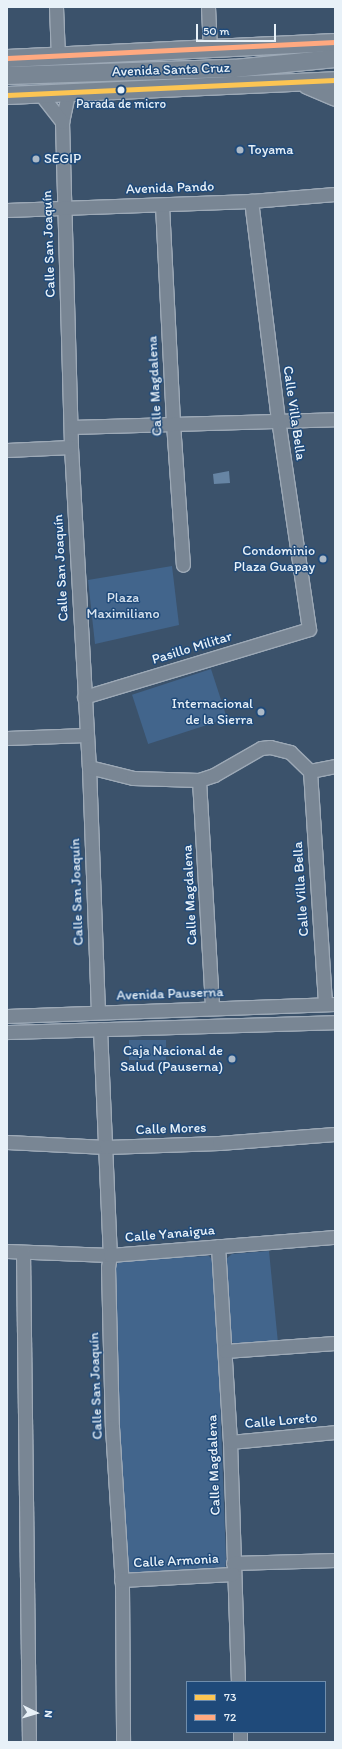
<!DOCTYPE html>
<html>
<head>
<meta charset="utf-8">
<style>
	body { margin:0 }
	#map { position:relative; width:342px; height:1749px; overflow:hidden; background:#3b526b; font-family:Itim,sans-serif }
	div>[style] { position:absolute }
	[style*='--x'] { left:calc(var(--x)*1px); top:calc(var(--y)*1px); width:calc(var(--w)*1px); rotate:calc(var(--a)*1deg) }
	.green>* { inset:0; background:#42658c; transform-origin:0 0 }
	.water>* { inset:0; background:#6785a4 }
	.roads { filter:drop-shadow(1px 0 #9da9b6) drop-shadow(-1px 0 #9da9b6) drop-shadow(0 1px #9da9b6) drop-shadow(0 -1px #9da9b6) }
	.minor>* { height:13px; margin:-6.5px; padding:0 6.5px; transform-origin:6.5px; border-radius:6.5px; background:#798694 }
	.major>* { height:17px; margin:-8.5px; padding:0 8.5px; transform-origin:8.5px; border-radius:8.5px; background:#798694 }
	.bus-1>* { height:5px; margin:-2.5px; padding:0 2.5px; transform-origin:2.5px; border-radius:2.5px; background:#fcc553 }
	.bus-2>* { height:5px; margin:-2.5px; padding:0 2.5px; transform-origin:2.5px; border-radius:2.5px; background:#ffa980 }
	.dots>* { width:11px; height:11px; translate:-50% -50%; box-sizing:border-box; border:2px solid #1f4a7a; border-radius:50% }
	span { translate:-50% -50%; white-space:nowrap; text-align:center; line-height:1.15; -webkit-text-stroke:3px #1f4a7a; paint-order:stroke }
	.bus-label { font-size:13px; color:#e8f1f8 }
	.street-label { font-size:14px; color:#e8f1f8 }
	.poi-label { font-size:14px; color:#e8f1f8 }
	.left { translate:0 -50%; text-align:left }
	.right { translate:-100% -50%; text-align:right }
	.park-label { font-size:14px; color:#d8e3ee }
	.frame { position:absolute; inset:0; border:8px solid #e8f1f8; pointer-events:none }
	.legend { position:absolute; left:186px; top:1681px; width:140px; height:52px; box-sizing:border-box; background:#1f4a7a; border:1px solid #6f8dac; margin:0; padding:5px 7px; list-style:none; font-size:12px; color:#e8f1f8 }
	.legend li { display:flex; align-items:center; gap:8px; height:20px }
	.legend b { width:20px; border:1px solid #6f8dac }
	.north { position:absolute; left:16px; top:1693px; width:40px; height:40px; -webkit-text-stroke:3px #1f4a7a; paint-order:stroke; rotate:95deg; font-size:11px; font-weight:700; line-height:16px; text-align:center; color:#e8f1f8 }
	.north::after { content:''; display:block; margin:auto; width:14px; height:18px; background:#e8f1f8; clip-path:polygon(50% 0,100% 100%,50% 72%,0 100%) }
	.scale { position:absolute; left:196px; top:24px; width:80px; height:18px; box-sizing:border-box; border:2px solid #e8f1f8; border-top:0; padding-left:5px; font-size:12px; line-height:14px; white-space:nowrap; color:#e8f1f8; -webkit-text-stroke:3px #1f4a7a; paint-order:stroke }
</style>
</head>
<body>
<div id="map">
	<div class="green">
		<i style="clip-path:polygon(172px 566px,179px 625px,95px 644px,88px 580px)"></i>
		<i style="left:211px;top:669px;width:52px;height:83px;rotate:72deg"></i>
		<i style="left:166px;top:1040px;width:20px;height:37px;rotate:90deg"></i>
		<i style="clip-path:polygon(269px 1251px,278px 1343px,237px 1346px,230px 1340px,226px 1259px,232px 1254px)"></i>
		<i style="clip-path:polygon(209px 1256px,215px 1263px,226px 1560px,225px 1568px,219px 1570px,126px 1576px,122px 1572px,114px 1269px,120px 1260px)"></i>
	</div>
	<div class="water">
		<i style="clip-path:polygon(229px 471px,230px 483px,214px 484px,213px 474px)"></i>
	</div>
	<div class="roads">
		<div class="minor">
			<i style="--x:56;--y:7;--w:49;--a:87.7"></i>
			<i style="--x:208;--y:7;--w:42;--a:87.3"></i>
			<i style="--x:68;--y:94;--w:29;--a:102"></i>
			<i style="--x:62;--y:122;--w:325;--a:88.4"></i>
			<i style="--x:71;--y:447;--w:321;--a:86.8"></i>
			<i style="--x:89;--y:767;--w:245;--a:87.9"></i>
			<i style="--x:42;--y:96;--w:33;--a:52"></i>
			<i style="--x:162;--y:205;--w:218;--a:87.1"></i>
			<i style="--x:173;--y:423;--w:142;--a:86"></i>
			<i style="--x:7;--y:210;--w:244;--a:-2.1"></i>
			<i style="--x:251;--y:201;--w:84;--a:-4.8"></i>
			<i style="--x:71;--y:427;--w:264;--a:-1.7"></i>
			<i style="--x:7;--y:450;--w:64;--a:-2.7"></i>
			<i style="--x:84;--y:697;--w:235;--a:-16.8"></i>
			<i style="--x:309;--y:629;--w:211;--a:-98.4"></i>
			<i style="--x:278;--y:420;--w:221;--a:-97"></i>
			<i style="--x:7;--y:738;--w:79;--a:-2.2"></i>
			<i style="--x:89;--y:767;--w:45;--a:14"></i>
			<i style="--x:133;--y:778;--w:66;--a:1.7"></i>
			<i style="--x:199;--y:780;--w:16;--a:-18"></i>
			<i style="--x:214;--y:775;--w:54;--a:-29.9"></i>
			<i style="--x:261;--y:748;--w:9;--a:-6"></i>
			<i style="--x:270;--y:747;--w:21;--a:14"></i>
			<i style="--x:290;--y:752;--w:28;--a:44"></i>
			<i style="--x:310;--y:771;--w:25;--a:-11"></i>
			<i style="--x:310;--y:771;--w:233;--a:86.3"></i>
			<i style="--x:199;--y:780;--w:228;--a:86.7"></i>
			<i style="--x:7;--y:1016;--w:328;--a:-2.1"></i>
			<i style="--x:100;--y:1029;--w:226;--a:87.5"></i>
			<i style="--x:110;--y:1255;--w:12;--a:99"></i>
			<i style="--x:108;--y:1267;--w:160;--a:88.6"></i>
			<i style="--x:112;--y:1427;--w:159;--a:86.4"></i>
			<i style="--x:122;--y:1586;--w:156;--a:89.6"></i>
			<i style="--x:7;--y:1032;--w:328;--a:-1.7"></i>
			<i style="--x:7;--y:1142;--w:99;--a:2.9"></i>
			<i style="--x:106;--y:1147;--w:113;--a:-2"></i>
			<i style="--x:219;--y:1143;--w:116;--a:-4.4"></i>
			<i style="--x:218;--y:1246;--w:196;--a:86.5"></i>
			<i style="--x:230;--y:1442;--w:240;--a:88.1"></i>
			<i style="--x:7;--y:1251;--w:103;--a:2.2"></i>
			<i style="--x:110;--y:1255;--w:226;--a:-4.6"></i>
			<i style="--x:23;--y:1252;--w:490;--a:89.3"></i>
			<i style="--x:225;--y:1351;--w:110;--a:-4.2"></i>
			<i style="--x:230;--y:1442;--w:105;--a:-5.4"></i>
			<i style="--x:233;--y:1563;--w:102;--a:-1.7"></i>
			<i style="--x:121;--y:1580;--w:112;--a:-3.1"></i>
			<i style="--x:240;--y:1732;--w:10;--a:90"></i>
		</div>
		<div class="major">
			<i style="--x:7;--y:58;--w:328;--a:-2.8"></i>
			<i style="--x:7;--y:75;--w:227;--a:-1.8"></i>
			<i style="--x:234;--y:68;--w:101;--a:-5.7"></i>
			<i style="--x:307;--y:85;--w:30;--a:23"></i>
			<i style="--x:7;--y:95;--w:328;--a:-2.6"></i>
		</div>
	</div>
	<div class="bus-1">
		<i style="--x:7;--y:95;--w:328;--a:-2.6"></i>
	</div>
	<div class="bus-2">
		<i style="--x:7;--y:58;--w:328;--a:-2.8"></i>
	</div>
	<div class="dots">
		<i style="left:121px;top:90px;background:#e8f1f8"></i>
		<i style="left:240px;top:150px;background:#abb9c7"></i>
		<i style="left:36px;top:159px;background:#abb9c7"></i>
		<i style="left:323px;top:559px;background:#abb9c7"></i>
		<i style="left:261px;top:712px;background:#abb9c7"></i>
		<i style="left:232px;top:1059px;background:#abb9c7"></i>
	</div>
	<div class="bus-label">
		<span style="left:121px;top:104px">Parada de micro</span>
	</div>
	<div class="street-label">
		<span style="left:171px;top:70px;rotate:-2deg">Avenida Santa Cruz</span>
		<span style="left:170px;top:188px;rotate:-2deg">Avenida Pando</span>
		<span style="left:49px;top:244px;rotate:-92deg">Calle San Joaquín</span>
		<span style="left:155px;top:386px;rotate:-93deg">Calle Magdalena</span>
		<span style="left:294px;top:413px;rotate:82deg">Calle Villa Bella</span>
		<span style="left:61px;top:568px;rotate:-93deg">Calle San Joaquín</span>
		<span style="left:192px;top:648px;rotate:-17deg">Pasillo Militar</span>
		<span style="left:301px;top:889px;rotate:-94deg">Calle Villa Bella</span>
		<span style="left:77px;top:892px;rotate:-92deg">Calle San Joaquín</span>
		<span style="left:190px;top:895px;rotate:-93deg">Calle Magdalena</span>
		<span style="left:170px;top:994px;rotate:-2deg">Avenida Pauserna</span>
		<span style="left:171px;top:1129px;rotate:-2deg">Calle Mores</span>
		<span style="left:170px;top:1234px;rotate:-5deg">Calle Yanaigua</span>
		<span style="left:96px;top:1386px;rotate:-92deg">Calle San Joaquín</span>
		<span style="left:281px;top:1421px;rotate:-5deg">Calle Loreto</span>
		<span style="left:214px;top:1465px;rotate:-92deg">Calle Magdalena</span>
		<span style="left:176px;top:1561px;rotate:-3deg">Calle Armonia</span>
	</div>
	<div class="poi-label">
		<span class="left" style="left:248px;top:150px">Toyama</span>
		<span class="left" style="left:44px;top:159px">SEGIP</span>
		<span class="right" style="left:315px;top:559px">Condominio<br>Plaza Guapay</span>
		<span class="right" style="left:253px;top:712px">Internacional<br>de la Sierra</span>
		<span class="right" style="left:223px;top:1059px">Caja Nacional de<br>Salud (Pauserna)</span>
	</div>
	<div class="park-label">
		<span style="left:123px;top:606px">Plaza<br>Maximiliano</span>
	</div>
	<div class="frame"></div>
	<ul class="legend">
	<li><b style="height:5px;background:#fcc553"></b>73</li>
	<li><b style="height:5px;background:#ffa980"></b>72</li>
	</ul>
	<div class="north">N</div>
	<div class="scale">50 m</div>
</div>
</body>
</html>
